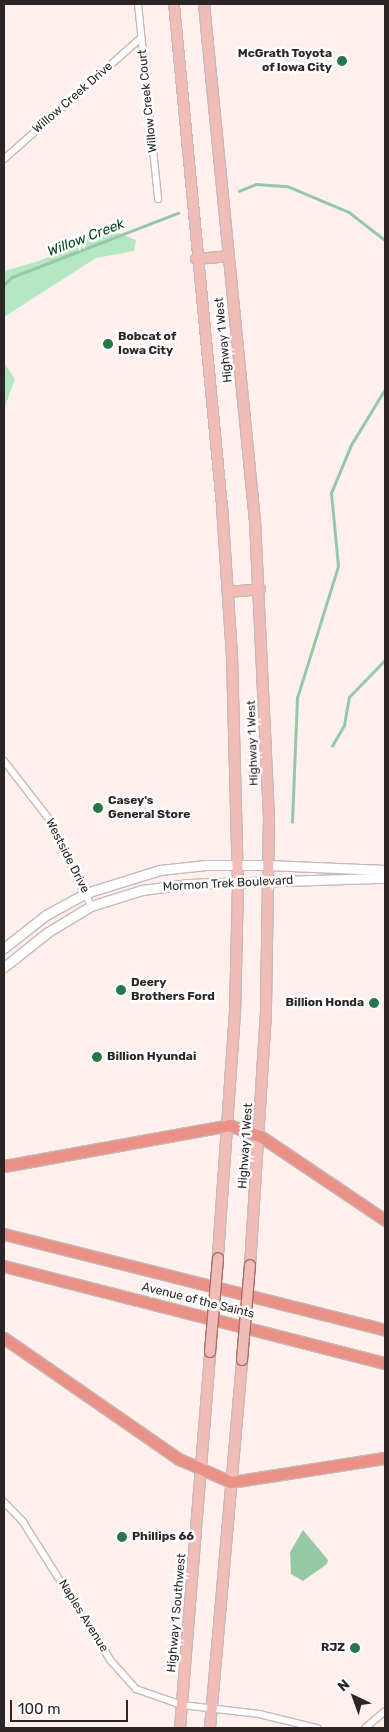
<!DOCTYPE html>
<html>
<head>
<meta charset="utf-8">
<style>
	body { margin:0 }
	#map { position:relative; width:389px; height:1732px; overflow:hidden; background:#fff0ee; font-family:Rubik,sans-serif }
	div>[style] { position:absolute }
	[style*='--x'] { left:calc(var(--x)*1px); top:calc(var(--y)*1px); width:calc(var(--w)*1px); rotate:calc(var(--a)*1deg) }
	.green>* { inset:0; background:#b4e8c4 }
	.water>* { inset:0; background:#94c9a4 }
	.stream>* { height:2.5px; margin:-1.25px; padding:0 1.25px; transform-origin:1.25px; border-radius:1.25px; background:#94c9a4 }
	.roads { filter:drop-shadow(1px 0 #c7b9b7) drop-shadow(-1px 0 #c7b9b7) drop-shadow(0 1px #c7b9b7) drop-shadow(0 -1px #c7b9b7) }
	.minor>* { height:6px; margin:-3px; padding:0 3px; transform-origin:3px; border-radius:3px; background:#fff }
	.secondary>* { height:9px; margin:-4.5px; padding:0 4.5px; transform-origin:4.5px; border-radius:4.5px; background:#fff }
	.primary>* { height:10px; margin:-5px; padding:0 5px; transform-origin:5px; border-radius:5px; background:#f2bdb7 }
	.motorway>* { height:11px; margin:-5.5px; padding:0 5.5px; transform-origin:5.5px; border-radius:5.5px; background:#ea9187 }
	.bridges { filter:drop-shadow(1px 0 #a76c65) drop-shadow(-1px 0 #a76c65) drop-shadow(0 1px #a76c65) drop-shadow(0 -1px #a76c65) }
	.primary-bridge>* { height:10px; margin:-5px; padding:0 5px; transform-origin:5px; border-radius:5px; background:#f2bdb7 }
	.dots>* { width:14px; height:14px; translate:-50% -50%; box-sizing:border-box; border:2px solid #fff; border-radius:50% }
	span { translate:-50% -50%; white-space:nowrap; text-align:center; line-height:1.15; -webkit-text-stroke:5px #fff; paint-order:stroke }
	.poi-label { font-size:12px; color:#2b2625; font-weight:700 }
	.right { translate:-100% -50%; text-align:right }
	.left { translate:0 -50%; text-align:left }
	.street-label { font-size:12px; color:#2b2625 }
	.water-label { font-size:14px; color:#054725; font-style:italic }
	.frame { position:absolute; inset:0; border:5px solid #2b2625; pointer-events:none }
	.north { position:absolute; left:329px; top:1672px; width:50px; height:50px; -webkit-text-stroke:4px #fff; paint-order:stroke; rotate:318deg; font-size:14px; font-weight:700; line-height:20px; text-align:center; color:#2b2625 }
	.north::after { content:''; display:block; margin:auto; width:18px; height:22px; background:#2b2625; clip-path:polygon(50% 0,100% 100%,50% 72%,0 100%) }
	.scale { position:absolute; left:10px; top:1700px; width:118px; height:22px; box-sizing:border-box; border:2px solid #2b2625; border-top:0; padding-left:6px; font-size:15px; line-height:18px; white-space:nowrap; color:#2b2625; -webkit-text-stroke:4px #fff; paint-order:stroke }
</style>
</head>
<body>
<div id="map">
	<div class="green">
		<i style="clip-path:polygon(118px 233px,136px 240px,134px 251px,96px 258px,4px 317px,4px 271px,39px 261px,99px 235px)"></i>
		<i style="clip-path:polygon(4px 363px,15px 379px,4px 409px)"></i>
	</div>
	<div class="water">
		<i style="clip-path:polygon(303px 1530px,328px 1560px,327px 1564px,303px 1581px,291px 1574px,290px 1552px)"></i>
	</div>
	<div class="stream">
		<i style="--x:239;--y:191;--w:18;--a:-22"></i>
		<i style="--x:256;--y:184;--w:31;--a:4"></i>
		<i style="--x:287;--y:186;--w:67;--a:22.8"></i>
		<i style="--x:349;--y:212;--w:46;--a:37.9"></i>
		<i style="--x:4;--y:285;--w:11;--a:-45"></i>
		<i style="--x:12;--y:277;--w:178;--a:-21.1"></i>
		<i style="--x:332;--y:746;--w:24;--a:-60"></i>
		<i style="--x:344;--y:725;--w:28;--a:-80"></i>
		<i style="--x:349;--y:697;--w:52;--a:-45.8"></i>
		<i style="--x:292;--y:822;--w:124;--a:-87.7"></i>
		<i style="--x:297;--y:698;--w:138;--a:-72.7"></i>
		<i style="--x:338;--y:566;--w:73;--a:-95.5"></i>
		<i style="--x:331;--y:493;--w:52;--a:-67.4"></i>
		<i style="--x:351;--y:445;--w:66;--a:-58.7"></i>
	</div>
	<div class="roads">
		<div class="minor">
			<i style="--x:138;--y:4;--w:196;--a:84.1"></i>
			<i style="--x:4;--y:159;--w:183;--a:-41.5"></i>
			<i style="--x:4;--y:761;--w:73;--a:52.2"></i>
			<i style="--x:49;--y:819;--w:97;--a:64.2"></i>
			<i style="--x:4;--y:1502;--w:28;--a:46"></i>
			<i style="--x:23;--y:1522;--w:165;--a:57.7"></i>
			<i style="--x:111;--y:1661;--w:38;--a:48"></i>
			<i style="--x:136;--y:1689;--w:49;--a:19.2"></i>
			<i style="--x:182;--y:1705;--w:78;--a:6.7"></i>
			<i style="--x:259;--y:1714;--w:60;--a:13.6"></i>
			<i style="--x:365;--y:1728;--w:26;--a:-40"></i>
		</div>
		<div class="secondary">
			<i style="--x:4;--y:948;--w:53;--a:-38.2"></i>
			<i style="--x:46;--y:915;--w:46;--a:-28.8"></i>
			<i style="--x:86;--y:893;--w:77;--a:-17.3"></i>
			<i style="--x:160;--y:870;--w:46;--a:-6.2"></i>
			<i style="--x:206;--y:865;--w:61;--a:0"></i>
			<i style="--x:267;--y:865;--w:118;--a:2.4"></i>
			<i style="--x:4;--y:967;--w:56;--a:-38.5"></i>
			<i style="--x:48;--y:932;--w:50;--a:-31.2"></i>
			<i style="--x:91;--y:906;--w:53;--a:-17.4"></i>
			<i style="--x:142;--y:890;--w:47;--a:-7.3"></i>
			<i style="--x:189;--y:884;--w:196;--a:-1.8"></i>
		</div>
		<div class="primary">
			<i style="--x:174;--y:4;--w:504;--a:84.54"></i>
			<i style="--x:222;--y:506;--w:150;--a:86.2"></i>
			<i style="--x:232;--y:656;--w:227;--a:88.5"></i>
			<i style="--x:238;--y:883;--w:129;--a:91.3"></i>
			<i style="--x:235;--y:1012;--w:247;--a:94"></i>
			<i style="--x:204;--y:4;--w:520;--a:84.37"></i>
			<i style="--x:255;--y:521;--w:295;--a:87.3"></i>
			<i style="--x:269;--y:816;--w:196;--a:90.9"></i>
			<i style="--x:266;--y:1012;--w:254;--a:93.6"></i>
			<i style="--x:196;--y:259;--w:32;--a:-5"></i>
			<i style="--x:228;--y:592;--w:32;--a:-5"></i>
			<i style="--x:180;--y:1728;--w:377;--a:-85.4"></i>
			<i style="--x:210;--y:1728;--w:369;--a:-85"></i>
		</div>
		<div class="motorway">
			<i style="--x:4;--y:1166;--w:229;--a:-10.3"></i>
			<i style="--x:229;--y:1125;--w:33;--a:20"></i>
			<i style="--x:260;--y:1136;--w:151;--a:33.9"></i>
			<i style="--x:4;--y:1234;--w:393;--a:14.1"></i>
			<i style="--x:4;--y:1266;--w:393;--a:14.3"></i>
			<i style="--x:4;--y:1338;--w:213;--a:34.7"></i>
			<i style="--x:179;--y:1459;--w:57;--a:23.9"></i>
			<i style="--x:231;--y:1482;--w:156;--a:-8.9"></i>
		</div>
	</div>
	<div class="bridges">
		<div class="primary-bridge">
			<i style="--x:210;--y:1352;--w:94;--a:-85.1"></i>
			<i style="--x:242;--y:1360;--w:95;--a:-85.2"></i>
		</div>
	</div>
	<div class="dots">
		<i style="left:342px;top:61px;background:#267849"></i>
		<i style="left:108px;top:344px;background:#267849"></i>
		<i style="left:98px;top:808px;background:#267849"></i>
		<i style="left:121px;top:990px;background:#267849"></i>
		<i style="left:374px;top:1003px;background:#267849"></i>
		<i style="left:97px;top:1057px;background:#267849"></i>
		<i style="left:122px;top:1537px;background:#267849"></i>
		<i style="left:355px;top:1648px;background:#267849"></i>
	</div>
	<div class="poi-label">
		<span class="right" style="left:332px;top:61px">McGrath Toyota<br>of Iowa City</span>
		<span class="left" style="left:118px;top:344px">Bobcat of<br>Iowa City</span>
		<span class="left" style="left:108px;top:808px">Casey's<br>General Store</span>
		<span class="left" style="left:131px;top:990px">Deery<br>Brothers Ford</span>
		<span class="right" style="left:364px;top:1003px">Billion Honda</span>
		<span class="left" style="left:107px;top:1057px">Billion Hyundai</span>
		<span class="left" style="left:132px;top:1537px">Phillips 66</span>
		<span class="right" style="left:345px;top:1648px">RJZ</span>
	</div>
	<div class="street-label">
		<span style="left:73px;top:98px;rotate:-41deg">Willow Creek Drive</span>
		<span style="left:148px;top:101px;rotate:-96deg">Willow Creek Court</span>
		<span style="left:224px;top:340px;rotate:-96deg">Highway 1 West</span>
		<span style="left:253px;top:743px;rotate:-92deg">Highway 1 West</span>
		<span style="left:67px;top:856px;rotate:63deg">Westside Drive</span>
		<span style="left:228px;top:884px;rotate:-3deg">Mormon Trek Boulevard</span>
		<span style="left:246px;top:1146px;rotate:-86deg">Highway 1 West</span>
		<span style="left:198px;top:1301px;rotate:14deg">Avenue of the Saints</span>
		<span style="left:177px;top:1613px;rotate:-85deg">Highway 1 Southwest</span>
		<span style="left:83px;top:1616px;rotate:58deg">Naples Avenue</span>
	</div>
	<div class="water-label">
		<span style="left:86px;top:238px;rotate:-21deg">Willow Creek</span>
	</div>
	<div class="frame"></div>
	<div class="north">N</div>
	<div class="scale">100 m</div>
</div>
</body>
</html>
